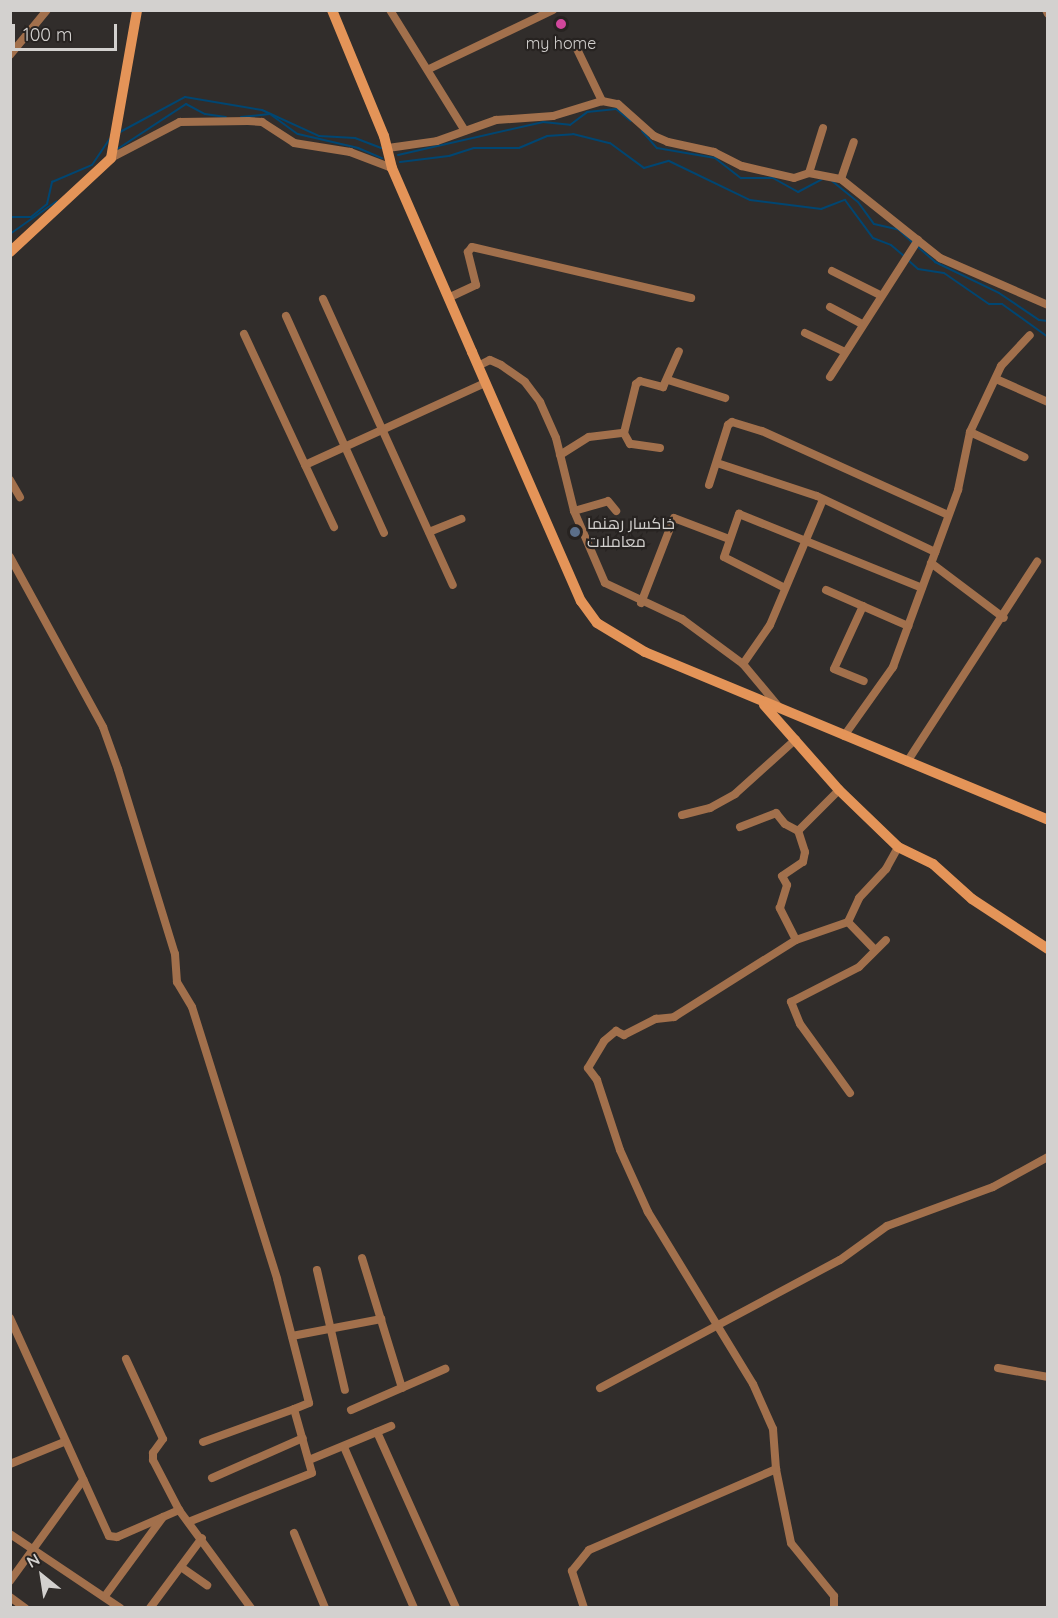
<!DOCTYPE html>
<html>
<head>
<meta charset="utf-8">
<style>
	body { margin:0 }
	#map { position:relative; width:1058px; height:1618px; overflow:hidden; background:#312d2b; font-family:Quicksand,Cairo,sans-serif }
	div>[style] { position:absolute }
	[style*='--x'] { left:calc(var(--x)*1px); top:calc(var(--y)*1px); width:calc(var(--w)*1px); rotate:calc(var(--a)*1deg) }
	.stream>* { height:2px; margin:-1px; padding:0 1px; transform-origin:1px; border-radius:1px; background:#004672 }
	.street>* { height:8px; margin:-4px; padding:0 4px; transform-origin:4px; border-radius:4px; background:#a2704c }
	.secondary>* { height:10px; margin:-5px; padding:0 5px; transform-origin:5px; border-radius:5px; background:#e49458 }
	.dots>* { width:16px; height:16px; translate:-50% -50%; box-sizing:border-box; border:3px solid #272321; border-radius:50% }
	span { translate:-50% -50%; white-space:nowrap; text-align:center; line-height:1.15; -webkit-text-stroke:4.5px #272321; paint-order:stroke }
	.poi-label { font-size:16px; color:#d3d1cf }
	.left { translate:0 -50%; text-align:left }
	.frame { position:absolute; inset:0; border:12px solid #d3d1cf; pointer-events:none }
	.north { position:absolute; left:12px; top:1546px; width:60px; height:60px; -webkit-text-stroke:4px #272321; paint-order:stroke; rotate:330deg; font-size:16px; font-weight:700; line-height:24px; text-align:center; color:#d3d1cf }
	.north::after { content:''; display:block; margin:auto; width:21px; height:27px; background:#d3d1cf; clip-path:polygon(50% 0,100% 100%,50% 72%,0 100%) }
	.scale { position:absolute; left:12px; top:24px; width:105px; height:27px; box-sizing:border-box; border:3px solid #d3d1cf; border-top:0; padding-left:8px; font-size:18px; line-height:21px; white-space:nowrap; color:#d3d1cf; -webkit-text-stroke:4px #272321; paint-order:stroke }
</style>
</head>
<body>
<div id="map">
	<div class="stream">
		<i style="--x:241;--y:117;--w:29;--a:-6"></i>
		<i style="--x:270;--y:114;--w:34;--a:36"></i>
		<i style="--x:298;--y:134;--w:62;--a:13.1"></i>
		<i style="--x:358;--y:148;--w:26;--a:23"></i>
		<i style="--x:642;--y:131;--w:23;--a:49"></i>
		<i style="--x:657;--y:148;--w:59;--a:9.8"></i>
		<i style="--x:715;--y:158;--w:33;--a:38"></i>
		<i style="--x:741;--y:178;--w:32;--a:0"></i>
		<i style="--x:773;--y:178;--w:29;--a:29"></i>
		<i style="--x:798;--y:192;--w:27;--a:-28"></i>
		<i style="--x:120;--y:132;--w:74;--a:-28.3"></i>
		<i style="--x:185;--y:97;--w:78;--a:9.6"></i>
		<i style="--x:262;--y:110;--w:63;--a:24.5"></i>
		<i style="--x:319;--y:136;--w:36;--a:3"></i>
		<i style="--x:355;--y:138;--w:28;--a:21"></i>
		<i style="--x:116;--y:150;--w:84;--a:-33.3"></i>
		<i style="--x:186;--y:104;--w:21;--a:28"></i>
		<i style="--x:205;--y:114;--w:21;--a:8"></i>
		<i style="--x:398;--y:155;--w:149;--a:-12.8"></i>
		<i style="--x:543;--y:122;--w:27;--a:6"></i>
		<i style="--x:570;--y:125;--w:21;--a:-37"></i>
		<i style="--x:587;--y:112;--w:29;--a:-6"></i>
		<i style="--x:616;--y:109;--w:19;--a:39"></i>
		<i style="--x:400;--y:162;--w:49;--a:-7"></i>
		<i style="--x:449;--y:156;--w:26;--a:-18"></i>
		<i style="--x:474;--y:148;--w:45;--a:0"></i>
		<i style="--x:519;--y:148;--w:30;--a:-23"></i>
		<i style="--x:547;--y:136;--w:26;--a:-4"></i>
		<i style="--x:573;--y:134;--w:38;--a:14"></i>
		<i style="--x:610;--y:143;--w:42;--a:36.3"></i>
		<i style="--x:644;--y:168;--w:26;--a:-16"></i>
		<i style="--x:669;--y:161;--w:90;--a:25.7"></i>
		<i style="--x:750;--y:200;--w:72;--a:7.2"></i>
		<i style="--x:821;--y:209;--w:26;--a:-21"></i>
		<i style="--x:845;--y:200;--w:47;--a:53.6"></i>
		<i style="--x:873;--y:238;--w:19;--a:21"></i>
		<i style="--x:891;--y:245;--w:17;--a:40"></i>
		<i style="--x:832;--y:181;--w:33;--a:39"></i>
		<i style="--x:858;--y:202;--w:27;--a:54"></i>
		<i style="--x:874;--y:224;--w:26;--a:13"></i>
		<i style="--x:899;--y:230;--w:19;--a:43"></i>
		<i style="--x:10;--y:217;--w:21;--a:0"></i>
		<i style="--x:31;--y:217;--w:21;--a:-39"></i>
		<i style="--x:47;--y:204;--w:23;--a:-77"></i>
		<i style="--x:52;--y:182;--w:43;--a:-23"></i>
		<i style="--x:92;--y:165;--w:32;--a:-56"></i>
		<i style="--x:10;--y:234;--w:57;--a:-35.1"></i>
		<i style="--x:918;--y:247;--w:23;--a:41"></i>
		<i style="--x:935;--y:262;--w:71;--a:25.8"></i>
		<i style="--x:999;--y:293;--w:48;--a:34"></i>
		<i style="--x:1039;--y:320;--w:9;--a:6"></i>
		<i style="--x:908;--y:260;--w:13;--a:42"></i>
		<i style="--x:918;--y:269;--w:26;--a:9"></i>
		<i style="--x:944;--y:273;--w:55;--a:34.6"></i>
		<i style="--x:989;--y:304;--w:13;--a:0"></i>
		<i style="--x:1002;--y:304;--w:57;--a:35.7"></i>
	</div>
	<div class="street">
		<i style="--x:390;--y:10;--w:142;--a:58.2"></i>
		<i style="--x:1046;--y:10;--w:4;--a:63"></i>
		<i style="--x:577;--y:49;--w:58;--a:64.3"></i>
		<i style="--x:10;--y:55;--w:58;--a:-50.6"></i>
		<i style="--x:429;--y:69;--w:137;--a:-25.4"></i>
		<i style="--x:388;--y:148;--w:49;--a:-8.1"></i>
		<i style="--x:437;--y:141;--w:63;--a:-19.6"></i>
		<i style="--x:496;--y:120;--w:57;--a:-4"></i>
		<i style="--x:553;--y:116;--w:51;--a:-17"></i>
		<i style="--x:602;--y:101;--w:16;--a:11"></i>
		<i style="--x:618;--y:104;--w:48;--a:41.6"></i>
		<i style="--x:654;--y:136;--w:15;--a:23"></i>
		<i style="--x:668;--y:142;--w:47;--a:12.3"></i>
		<i style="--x:714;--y:152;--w:31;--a:27"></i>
		<i style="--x:742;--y:166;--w:53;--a:13"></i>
		<i style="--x:794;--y:178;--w:16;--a:-18"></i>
		<i style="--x:809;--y:173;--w:33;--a:11"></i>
		<i style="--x:841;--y:179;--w:127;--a:38.6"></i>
		<i style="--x:940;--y:258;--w:118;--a:23.5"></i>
		<i style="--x:111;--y:158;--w:78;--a:-27.6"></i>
		<i style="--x:180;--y:122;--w:68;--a:-0.8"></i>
		<i style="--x:248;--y:121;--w:14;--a:4"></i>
		<i style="--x:262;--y:122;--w:38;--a:33"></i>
		<i style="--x:294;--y:143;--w:57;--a:9.1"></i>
		<i style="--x:350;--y:152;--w:45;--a:20.9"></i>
		<i style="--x:809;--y:173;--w:47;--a:-72.7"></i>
		<i style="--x:841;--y:179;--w:39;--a:-71"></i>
		<i style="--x:832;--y:271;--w:54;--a:26.6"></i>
		<i style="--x:448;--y:298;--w:31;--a:-25"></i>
		<i style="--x:476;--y:285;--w:34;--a:-104"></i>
		<i style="--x:468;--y:252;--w:6;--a:-51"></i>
		<i style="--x:472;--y:247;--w:225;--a:13.1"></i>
		<i style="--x:323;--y:299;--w:314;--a:65.6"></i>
		<i style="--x:830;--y:307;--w:36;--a:28"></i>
		<i style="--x:286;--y:316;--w:238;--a:65.7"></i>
		<i style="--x:805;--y:333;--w:44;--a:25.4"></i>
		<i style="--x:244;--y:334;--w:213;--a:65"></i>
		<i style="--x:478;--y:366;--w:13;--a:-27"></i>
		<i style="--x:490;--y:360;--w:12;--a:24"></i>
		<i style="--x:501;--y:365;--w:29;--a:35"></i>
		<i style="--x:525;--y:382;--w:25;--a:53"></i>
		<i style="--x:540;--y:402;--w:39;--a:66"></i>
		<i style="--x:556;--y:438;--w:75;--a:76.1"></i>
		<i style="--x:574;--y:511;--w:78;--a:66.7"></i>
		<i style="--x:605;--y:583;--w:85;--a:25.1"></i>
		<i style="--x:682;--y:619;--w:76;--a:36.4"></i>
		<i style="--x:743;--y:664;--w:56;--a:50.1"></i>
		<i style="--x:830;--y:377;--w:163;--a:-57.3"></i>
		<i style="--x:996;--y:379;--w:57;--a:23.9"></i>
		<i style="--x:668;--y:380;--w:60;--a:17.5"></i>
		<i style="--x:970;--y:432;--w:60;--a:24.8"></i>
		<i style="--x:660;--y:448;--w:30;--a:-172"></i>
		<i style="--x:630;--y:444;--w:13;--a:-119"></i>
		<i style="--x:624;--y:433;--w:50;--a:-76.2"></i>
		<i style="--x:636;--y:384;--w:5;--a:-37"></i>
		<i style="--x:640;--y:381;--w:24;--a:15"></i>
		<i style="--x:663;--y:387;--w:39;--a:-66"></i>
		<i style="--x:560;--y:455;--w:34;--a:-32"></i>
		<i style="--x:589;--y:437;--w:35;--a:-7"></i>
		<i style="--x:717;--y:463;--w:105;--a:18.3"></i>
		<i style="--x:817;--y:496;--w:131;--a:25.4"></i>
		<i style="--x:305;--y:465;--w:198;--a:-24.5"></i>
		<i style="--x:10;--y:480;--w:20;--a:60"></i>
		<i style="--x:709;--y:485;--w:63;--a:-72.4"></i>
		<i style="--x:728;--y:425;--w:5;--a:-37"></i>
		<i style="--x:732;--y:422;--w:31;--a:17"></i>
		<i style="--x:762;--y:431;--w:204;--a:24.3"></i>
		<i style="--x:574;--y:511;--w:35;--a:-16"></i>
		<i style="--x:608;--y:501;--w:13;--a:51"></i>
		<i style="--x:429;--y:532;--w:35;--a:-22"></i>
		<i style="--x:10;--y:557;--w:194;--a:61.3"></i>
		<i style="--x:103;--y:727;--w:45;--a:70.3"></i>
		<i style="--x:118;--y:769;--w:194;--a:72.9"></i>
		<i style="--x:175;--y:954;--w:28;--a:86"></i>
		<i style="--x:177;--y:982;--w:29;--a:59"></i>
		<i style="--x:192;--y:1007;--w:285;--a:72.6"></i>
		<i style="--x:277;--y:1279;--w:128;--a:75.5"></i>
		<i style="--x:309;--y:1403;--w:16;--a:158"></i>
		<i style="--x:294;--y:1409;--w:66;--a:74.3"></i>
		<i style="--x:312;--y:1473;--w:133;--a:158.4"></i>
		<i style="--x:931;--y:563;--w:91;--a:37"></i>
		<i style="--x:785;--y:588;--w:68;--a:-153.1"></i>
		<i style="--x:724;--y:557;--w:46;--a:-70.8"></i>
		<i style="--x:739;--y:514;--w:197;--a:22"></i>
		<i style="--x:826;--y:590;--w:90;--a:23.7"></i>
		<i style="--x:641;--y:603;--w:91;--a:-68.8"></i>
		<i style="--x:674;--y:518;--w:59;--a:20.9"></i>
		<i style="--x:863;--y:606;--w:69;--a:114.7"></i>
		<i style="--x:834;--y:669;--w:32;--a:22"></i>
		<i style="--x:743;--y:664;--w:47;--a:-55.3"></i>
		<i style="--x:770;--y:625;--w:134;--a:-67.1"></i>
		<i style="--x:844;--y:736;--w:85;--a:-54.6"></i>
		<i style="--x:893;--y:667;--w:189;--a:-69.8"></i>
		<i style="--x:958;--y:490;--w:59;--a:-78.3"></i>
		<i style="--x:970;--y:432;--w:73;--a:-64.8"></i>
		<i style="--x:1001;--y:366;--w:42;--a:-46.9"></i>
		<i style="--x:907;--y:762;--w:239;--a:-57"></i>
		<i style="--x:682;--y:815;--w:29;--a:-14"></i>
		<i style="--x:710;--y:808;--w:29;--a:-29"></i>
		<i style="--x:735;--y:794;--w:82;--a:-42"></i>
		<i style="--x:740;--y:827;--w:39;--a:-21"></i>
		<i style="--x:776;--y:813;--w:14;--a:51"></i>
		<i style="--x:785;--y:824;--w:15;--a:28"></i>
		<i style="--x:848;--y:922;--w:37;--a:46"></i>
		<i style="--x:796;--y:940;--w:36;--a:-117"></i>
		<i style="--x:780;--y:908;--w:24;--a:-73"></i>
		<i style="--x:787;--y:885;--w:10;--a:-119"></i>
		<i style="--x:782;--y:876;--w:25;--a:-34"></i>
		<i style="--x:803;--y:862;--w:10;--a:-79"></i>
		<i style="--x:805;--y:852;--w:22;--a:-108"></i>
		<i style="--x:798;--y:831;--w:58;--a:-45"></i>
		<i style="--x:850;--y:1093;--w:85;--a:-125.9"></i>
		<i style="--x:800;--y:1024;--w:24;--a:-112"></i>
		<i style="--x:791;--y:1002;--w:76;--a:-27.2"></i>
		<i style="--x:859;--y:967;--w:38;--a:-45"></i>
		<i style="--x:362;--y:1258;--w:136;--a:72.9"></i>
		<i style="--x:317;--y:1270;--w:123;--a:76.9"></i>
		<i style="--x:10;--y:1318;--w:239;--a:65.6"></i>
		<i style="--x:109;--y:1536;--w:8;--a:7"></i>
		<i style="--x:117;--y:1537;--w:68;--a:-23.5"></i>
		<i style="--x:292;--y:1336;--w:91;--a:-10.8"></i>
		<i style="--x:126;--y:1359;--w:88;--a:65.2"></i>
		<i style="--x:163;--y:1439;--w:17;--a:126"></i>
		<i style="--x:153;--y:1453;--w:7;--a:90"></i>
		<i style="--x:153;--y:1460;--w:56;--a:62.5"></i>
		<i style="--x:179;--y:1510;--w:122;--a:53.7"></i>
		<i style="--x:998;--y:1368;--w:51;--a:10.2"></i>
		<i style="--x:600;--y:1388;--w:272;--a:-28.1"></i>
		<i style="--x:840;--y:1260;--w:58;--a:-35.9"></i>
		<i style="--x:887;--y:1226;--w:113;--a:-20.2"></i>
		<i style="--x:993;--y:1187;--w:63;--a:-28.6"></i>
		<i style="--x:351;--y:1410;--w:103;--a:-23.6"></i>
		<i style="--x:377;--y:1432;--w:193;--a:65.8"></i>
		<i style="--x:203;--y:1442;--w:97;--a:-19.9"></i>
		<i style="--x:344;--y:1447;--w:176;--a:66.5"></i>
		<i style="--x:309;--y:1460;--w:89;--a:-22.5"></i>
		<i style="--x:10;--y:1464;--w:58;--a:-22.2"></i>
		<i style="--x:212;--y:1478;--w:99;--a:-23.7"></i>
		<i style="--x:294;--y:1533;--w:81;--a:67.5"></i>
		<i style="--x:10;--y:1534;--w:133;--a:33.9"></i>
		<i style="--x:181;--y:1567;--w:32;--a:35"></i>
		<i style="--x:10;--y:1581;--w:125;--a:-54.1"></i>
		<i style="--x:105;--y:1596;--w:98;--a:-53.7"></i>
		<i style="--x:10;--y:1597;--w:19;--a:36"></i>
		<i style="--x:150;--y:1608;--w:87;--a:-53.4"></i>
		<i style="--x:584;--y:1608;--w:39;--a:-108"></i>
		<i style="--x:572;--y:1571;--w:27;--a:-51"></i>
		<i style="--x:589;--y:1550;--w:204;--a:-23.4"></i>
		<i style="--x:834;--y:1608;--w:12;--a:-90"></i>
		<i style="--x:834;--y:1596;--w:68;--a:-129.1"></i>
		<i style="--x:791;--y:1543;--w:76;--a:-101.5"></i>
		<i style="--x:776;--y:1469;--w:40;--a:-94.3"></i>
		<i style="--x:773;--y:1429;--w:49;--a:-114"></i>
		<i style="--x:753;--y:1384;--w:202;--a:-121.4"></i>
		<i style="--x:648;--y:1212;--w:68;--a:-114.3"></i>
		<i style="--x:620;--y:1150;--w:74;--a:-108.2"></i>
		<i style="--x:597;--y:1080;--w:15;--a:-127"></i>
		<i style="--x:588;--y:1068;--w:31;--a:-59"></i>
		<i style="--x:604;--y:1041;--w:16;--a:-40"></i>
		<i style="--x:616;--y:1031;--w:9;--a:27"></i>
		<i style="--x:624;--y:1035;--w:36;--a:-27"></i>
		<i style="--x:656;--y:1019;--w:18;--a:-6"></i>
		<i style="--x:674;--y:1017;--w:144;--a:-32.3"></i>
		<i style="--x:796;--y:940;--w:55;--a:-19.1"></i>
		<i style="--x:848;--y:922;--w:26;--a:-65"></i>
		<i style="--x:859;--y:898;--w:40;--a:-47"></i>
		<i style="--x:886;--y:869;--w:25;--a:-61"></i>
	</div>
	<div class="secondary">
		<i style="--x:332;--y:10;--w:136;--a:67.6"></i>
		<i style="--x:384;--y:136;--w:33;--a:76"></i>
		<i style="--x:392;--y:168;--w:201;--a:66.5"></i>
		<i style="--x:472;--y:352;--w:272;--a:66.4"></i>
		<i style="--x:581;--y:601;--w:27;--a:54"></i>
		<i style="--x:597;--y:623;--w:56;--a:31.1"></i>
		<i style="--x:645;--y:652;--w:437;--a:22.6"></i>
		<i style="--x:10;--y:252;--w:138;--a:-42.9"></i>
		<i style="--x:111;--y:158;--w:150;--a:-80"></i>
		<i style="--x:764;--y:705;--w:113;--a:48.6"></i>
		<i style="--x:839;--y:790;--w:82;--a:44"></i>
		<i style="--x:898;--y:847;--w:39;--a:26"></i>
		<i style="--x:933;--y:864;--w:52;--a:41.9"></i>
		<i style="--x:972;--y:899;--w:91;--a:33.3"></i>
	</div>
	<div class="dots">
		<i style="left:561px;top:24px;background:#d1479c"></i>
		<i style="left:575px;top:532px;background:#5c6f8a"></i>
	</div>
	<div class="poi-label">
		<span style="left:561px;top:43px">my home</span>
		<span class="left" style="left:587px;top:532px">خاکسار رهنما<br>معاملات</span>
	</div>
	<div class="frame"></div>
	<div class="north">N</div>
	<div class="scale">100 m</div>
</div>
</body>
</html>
